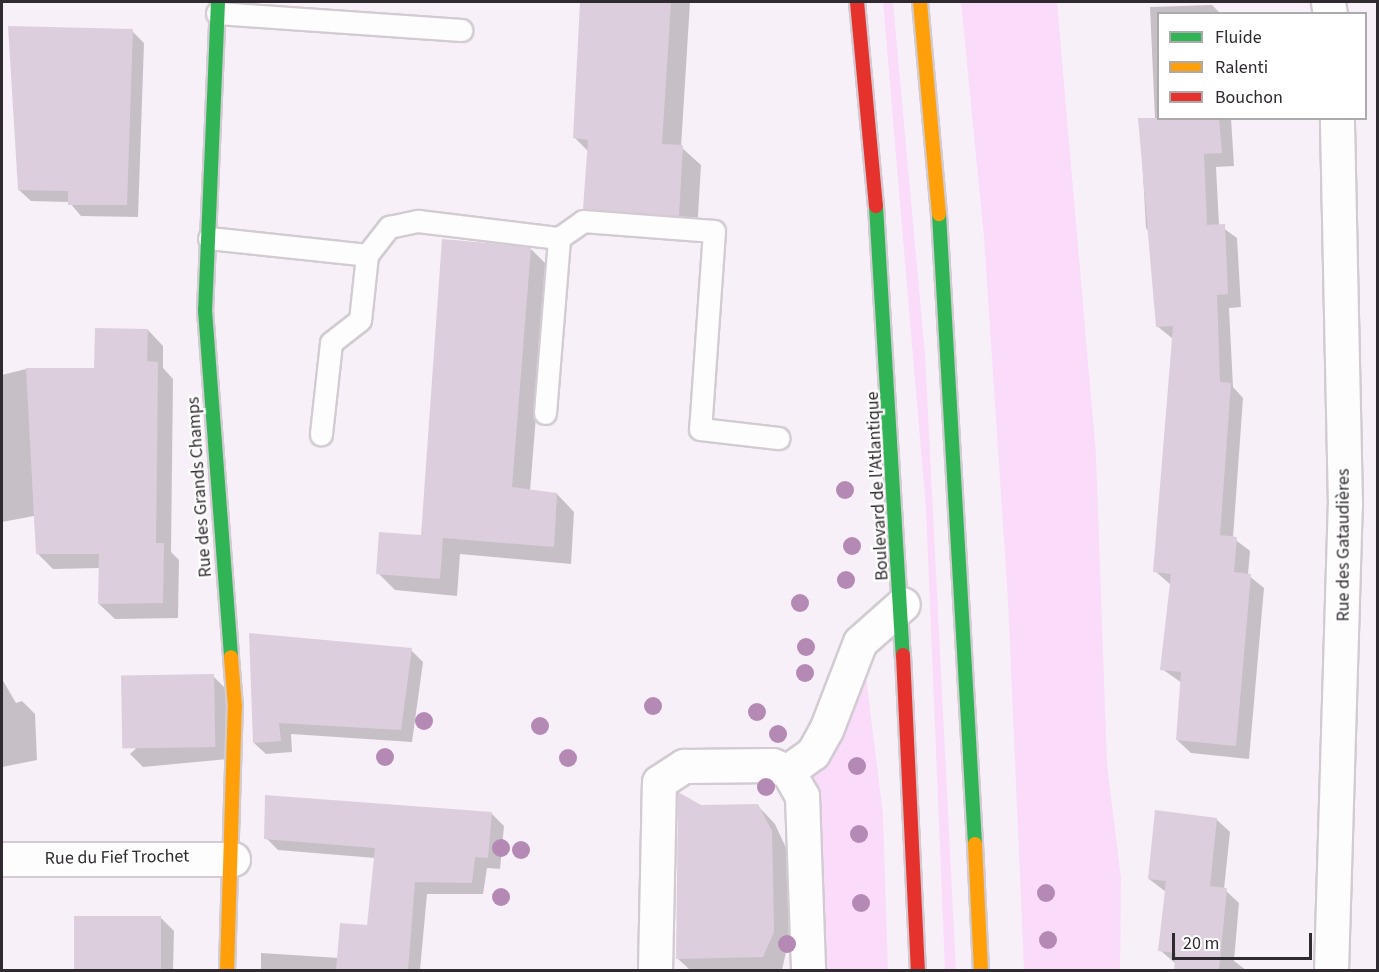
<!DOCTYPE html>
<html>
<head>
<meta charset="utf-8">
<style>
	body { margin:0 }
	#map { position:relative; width:1379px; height:972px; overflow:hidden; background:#f8f0f8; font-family:"Source Sans 3",sans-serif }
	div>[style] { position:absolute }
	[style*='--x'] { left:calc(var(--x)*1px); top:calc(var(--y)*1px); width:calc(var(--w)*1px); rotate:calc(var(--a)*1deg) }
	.green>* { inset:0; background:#fadcfa }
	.shadow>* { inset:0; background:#0003 }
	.building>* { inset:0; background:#ddcedd; transform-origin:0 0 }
	.roads { filter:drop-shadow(2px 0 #d2ccd2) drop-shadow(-2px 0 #d2ccd2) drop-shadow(0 2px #d2ccd2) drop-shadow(0 -2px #d2ccd2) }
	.lane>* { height:21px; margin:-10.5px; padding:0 10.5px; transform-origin:10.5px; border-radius:10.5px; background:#fefdfe }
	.street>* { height:33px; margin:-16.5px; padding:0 16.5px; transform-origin:16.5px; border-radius:16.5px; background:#fefdfe }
	.fast>* { height:14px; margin:-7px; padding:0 7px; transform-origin:7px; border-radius:7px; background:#30b455 }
	.slow>* { height:14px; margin:-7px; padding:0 7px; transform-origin:7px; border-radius:7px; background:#ff9f0a }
	.jam>* { height:14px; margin:-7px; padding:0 7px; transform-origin:7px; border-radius:7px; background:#e5322d }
	.trees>* { width:18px; height:18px; margin:-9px; border-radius:50%; background:#b48ab5 }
	span { translate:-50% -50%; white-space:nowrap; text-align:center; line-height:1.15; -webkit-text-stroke:4.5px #fff; paint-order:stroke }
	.street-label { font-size:18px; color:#2f2a2f }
	.frame { position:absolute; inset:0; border:3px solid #2f2a2f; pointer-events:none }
	.legend { position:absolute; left:1157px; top:12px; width:210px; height:108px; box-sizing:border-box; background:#fff; border:2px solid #acaaac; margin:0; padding:8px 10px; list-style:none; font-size:18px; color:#2f2a2f }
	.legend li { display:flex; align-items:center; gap:12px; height:30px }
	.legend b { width:30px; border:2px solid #acaaac }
	.scale { position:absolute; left:1172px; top:933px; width:140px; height:27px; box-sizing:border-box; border:3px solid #2f2a2f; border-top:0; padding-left:8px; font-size:18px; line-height:21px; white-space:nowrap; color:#2f2a2f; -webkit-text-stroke:4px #fff; paint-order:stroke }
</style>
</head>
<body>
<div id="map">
	<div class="green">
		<i style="clip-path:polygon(883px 2px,893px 2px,925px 354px,956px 970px,945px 970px,926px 510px)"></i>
		<i style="clip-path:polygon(961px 2px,1057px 2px,1096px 455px,1107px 764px,1121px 879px,1120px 970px,1024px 970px,1008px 601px,984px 238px)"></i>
		<i style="clip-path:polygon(866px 676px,883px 815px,888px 970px,820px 970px,804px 777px,852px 686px)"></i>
	</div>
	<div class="shadow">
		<i style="clip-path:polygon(581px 2px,690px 2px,681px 147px,701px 165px,697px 233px,602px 226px,584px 208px,589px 152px,574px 137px)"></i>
		<i style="clip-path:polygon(1212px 5px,1221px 14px,1158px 14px,1158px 118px,1231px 118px,1234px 166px,1216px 167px,1219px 225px,1237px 238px,1241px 307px,1229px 308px,1233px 387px,1243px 398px,1233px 538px,1250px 551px,1248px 575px,1264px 588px,1249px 759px,1191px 753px,1177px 740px,1182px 683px,1162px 669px,1171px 585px,1155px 571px,1173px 339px,1157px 326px,1152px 235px,1146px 228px,1140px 120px,1155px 118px,1150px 7px)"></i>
		<i style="clip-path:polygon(132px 31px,144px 43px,138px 217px,81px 216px,69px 202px,31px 201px,19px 190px)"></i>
		<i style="clip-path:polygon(531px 249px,548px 266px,530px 491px,557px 494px,574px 512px,571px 564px,460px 554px,457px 596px,395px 590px,378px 573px,422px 537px)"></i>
		<i style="clip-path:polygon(148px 330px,163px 346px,163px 368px,173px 379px,171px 552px,179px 560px,178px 618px,115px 619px,99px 604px,100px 568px,53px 569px,37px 553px,34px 516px,2px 522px,2px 375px,26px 369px,95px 369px)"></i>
		<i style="clip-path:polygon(251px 635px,411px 650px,423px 662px,412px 742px,291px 734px,292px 752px,266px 754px,254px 743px)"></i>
		<i style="clip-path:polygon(213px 676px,226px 689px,228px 759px,143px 767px,130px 754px)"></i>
		<i style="clip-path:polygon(2px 679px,16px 703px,22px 701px,35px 714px,37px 760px,2px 767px)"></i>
		<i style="clip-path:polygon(757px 805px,775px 824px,792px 861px,791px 930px,782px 970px,690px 970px,677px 958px)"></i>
		<i style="clip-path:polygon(492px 814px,504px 826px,500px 869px,487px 868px,483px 894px,427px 894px,420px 970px,261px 970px,261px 953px,339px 958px,368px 926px,375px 858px,278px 850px,266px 838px)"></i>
		<i style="clip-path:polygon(1216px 819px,1230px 832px,1224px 889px,1239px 903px,1234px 961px,1246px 970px,1175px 970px,1176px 964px,1160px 950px,1166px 892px,1149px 879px)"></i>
		<i style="clip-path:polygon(75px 918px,161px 918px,174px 931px,173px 970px,75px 970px)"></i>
	</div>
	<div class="building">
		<i style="clip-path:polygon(580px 2px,671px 2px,662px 144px,683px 145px,679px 216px,583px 209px,588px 140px,573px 138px)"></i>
		<i style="clip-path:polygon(8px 26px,133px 29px,127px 205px,68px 205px,68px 191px,18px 190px)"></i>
		<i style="clip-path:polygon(1138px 118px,1219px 118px,1222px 153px,1204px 154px,1207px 225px,1225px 224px,1228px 294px,1217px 295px,1220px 382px,1231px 383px,1220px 535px,1237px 537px,1234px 572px,1251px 574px,1236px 746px,1176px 740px,1181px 672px,1160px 670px,1171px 574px,1153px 572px,1173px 326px,1156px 327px)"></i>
		<i style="clip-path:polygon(442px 239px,531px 247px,512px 487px,557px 493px,554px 547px,443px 538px,440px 579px,376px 574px,379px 532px,421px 535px)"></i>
		<i style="clip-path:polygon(95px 328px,148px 329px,147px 361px,158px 362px,156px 543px,164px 543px,163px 603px,98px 604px,99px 554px,36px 554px,26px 368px,94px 368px)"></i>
		<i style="clip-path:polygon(249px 633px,412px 648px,401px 730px,279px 723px,281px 741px,253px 743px)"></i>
		<i style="left:214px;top:674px;width:73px;height:93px;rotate:89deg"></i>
		<i style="clip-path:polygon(678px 792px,701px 805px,758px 804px,772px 831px,774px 932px,763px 957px,676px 959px)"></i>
		<i style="clip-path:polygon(265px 795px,492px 812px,488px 858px,475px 857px,472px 883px,415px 882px,408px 970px,336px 970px,340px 923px,367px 925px,375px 848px,264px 839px)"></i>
		<i style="clip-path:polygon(1155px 810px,1217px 818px,1210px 886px,1227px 888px,1219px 970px,1174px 970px,1176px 953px,1158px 951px,1166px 881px,1148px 879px)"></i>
		<i style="left:74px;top:916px;width:87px;height:54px"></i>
	</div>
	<div class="roads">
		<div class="lane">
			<i style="--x:217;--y:13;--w:245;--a:4"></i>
			<i style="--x:209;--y:238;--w:159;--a:6.1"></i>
			<i style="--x:367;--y:255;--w:65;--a:96.1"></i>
			<i style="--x:360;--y:320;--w:37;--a:142"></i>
			<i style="--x:331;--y:343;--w:92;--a:96.3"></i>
			<i style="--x:367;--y:255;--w:36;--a:-52"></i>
			<i style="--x:389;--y:227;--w:30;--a:-12"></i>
			<i style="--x:418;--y:221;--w:142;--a:6.9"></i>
			<i style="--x:559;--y:238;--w:29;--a:-35"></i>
			<i style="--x:583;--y:221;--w:131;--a:4.4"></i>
			<i style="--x:714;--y:231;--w:198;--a:94"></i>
			<i style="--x:700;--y:429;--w:79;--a:6.6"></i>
			<i style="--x:545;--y:413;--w:176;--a:-85.4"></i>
		</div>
		<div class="street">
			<i style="--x:1328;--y:2;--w:12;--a:81"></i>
			<i style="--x:788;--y:771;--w:31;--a:-36"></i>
			<i style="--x:813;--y:753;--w:26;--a:-61"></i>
			<i style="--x:826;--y:730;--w:94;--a:-68.9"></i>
			<i style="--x:860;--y:642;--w:57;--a:-41.5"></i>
			<i style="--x:2;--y:859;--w:231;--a:0"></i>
			<i style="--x:655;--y:970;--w:188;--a:-88.8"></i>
			<i style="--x:659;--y:782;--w:30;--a:-33"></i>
			<i style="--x:684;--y:766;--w:88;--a:-0.7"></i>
			<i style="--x:772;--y:765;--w:17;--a:21"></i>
			<i style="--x:788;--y:771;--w:29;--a:61"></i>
			<i style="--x:802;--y:796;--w:174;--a:88"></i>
			<i style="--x:1331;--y:970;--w:465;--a:-88.3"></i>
			<i style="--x:1345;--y:505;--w:387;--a:-91.2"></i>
		</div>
		<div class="fast">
			<i style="--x:218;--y:2;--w:308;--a:92.4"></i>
			<i style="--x:205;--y:310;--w:348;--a:85.7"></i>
			<i style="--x:876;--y:206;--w:450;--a:86.6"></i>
			<i style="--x:939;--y:214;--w:631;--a:86.73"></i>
		</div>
		<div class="slow">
			<i style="--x:920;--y:2;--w:213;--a:84.9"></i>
			<i style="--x:975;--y:844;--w:126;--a:87.3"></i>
			<i style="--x:227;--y:970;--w:263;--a:-88.3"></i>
			<i style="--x:235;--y:707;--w:50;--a:-94.6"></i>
		</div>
		<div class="jam">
			<i style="--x:857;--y:2;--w:205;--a:84.7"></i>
			<i style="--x:903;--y:655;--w:315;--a:87.3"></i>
		</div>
	</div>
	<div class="trees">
		<i style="left:845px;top:490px"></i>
		<i style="left:852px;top:546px"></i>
		<i style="left:846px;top:580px"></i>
		<i style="left:800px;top:603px"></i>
		<i style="left:806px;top:647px"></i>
		<i style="left:805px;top:673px"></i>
		<i style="left:653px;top:706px"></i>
		<i style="left:757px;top:712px"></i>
		<i style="left:424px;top:721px"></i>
		<i style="left:540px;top:726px"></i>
		<i style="left:778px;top:734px"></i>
		<i style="left:385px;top:757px"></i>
		<i style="left:568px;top:758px"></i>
		<i style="left:857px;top:766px"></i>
		<i style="left:766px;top:787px"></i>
		<i style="left:859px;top:834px"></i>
		<i style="left:501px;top:848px"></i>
		<i style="left:521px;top:850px"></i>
		<i style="left:1046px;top:893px"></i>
		<i style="left:501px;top:897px"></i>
		<i style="left:861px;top:903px"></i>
		<i style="left:1048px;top:940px"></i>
		<i style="left:787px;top:944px"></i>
	</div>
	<div class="street-label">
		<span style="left:878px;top:486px;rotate:-93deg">Boulevard de l'Atlantique</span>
		<span style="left:200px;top:487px;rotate:-94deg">Rue des Grands Champs</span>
		<span style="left:1344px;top:545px;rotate:-90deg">Rue des Gataudières</span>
		<span style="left:117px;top:858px;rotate:-1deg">Rue du Fief Trochet</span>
	</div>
	<div class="frame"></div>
	<ul class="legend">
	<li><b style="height:8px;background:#30b455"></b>Fluide</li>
	<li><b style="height:8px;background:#ff9f0a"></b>Ralenti</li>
	<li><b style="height:8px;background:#e5322d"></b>Bouchon</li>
	</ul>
	<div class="scale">20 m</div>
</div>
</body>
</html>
